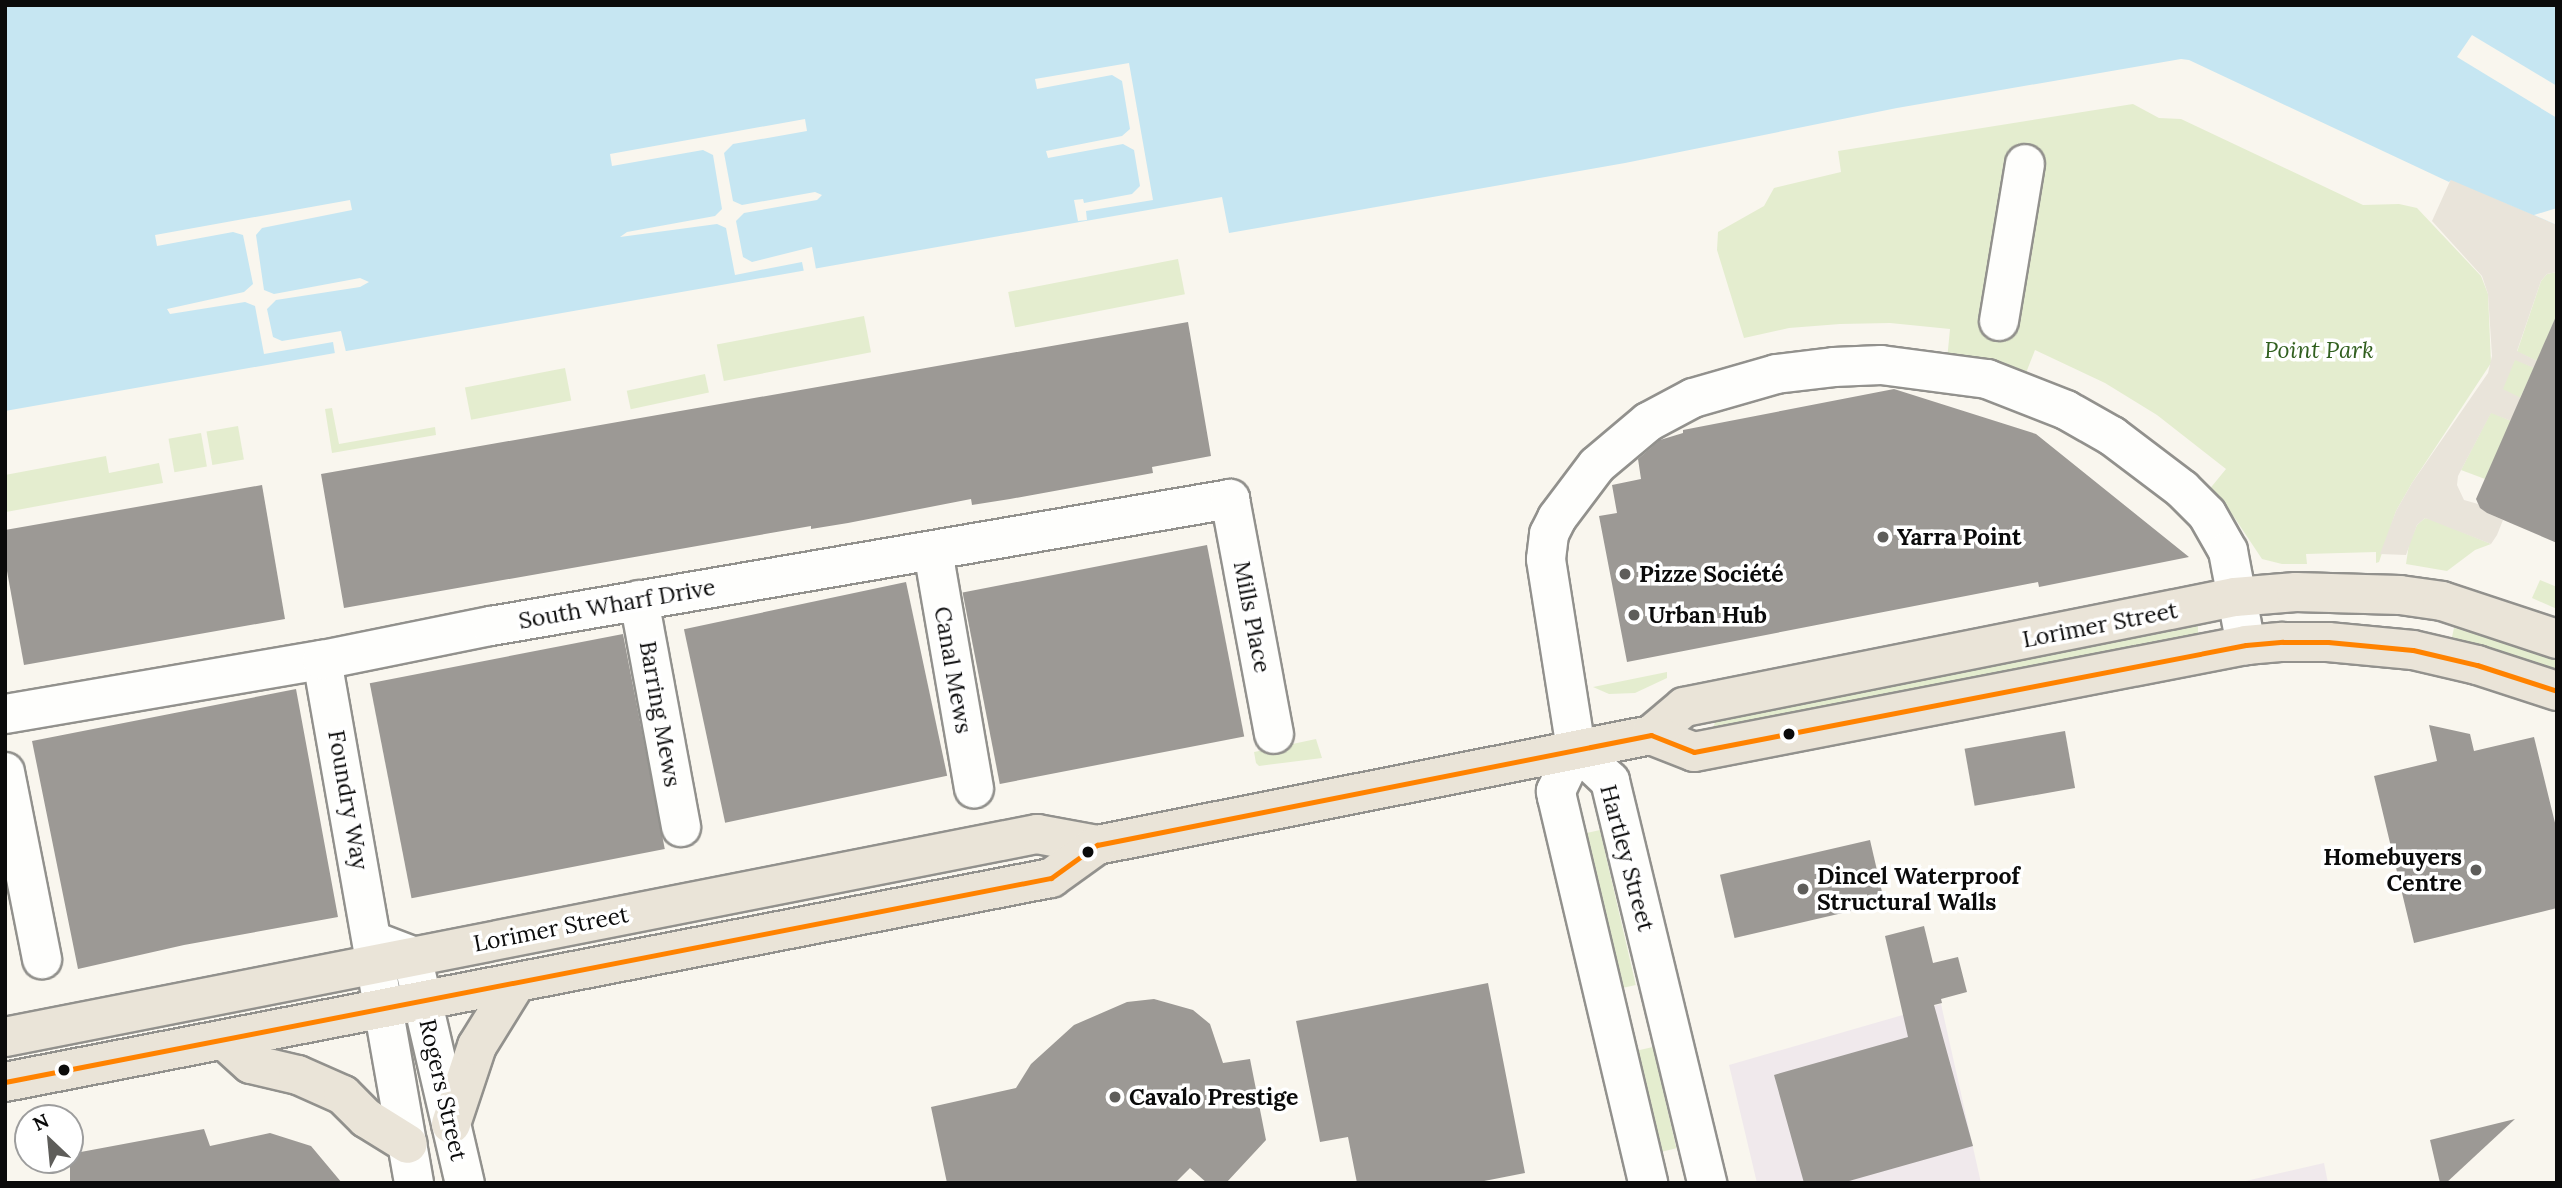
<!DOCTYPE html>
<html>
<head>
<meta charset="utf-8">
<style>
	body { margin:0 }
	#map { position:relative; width:2562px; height:1188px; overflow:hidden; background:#f9f6ee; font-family:Lora,serif }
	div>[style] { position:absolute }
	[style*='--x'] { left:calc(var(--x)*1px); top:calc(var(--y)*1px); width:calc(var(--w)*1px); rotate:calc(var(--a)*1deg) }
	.industrial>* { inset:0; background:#f0e9ec }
	.green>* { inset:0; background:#e4edcf; transform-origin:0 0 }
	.plaza>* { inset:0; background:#e9e4da }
	.water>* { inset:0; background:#c6e6f2 }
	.pier>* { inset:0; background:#f9f6ee }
	.building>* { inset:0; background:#9c9995; transform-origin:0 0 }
	.roads { filter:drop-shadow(2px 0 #92918d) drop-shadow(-2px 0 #92918d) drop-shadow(0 2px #92918d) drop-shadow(0 -2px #92918d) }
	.minor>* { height:38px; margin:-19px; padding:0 19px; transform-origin:19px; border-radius:19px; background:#fefefc }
	.major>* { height:38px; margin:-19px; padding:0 19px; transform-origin:19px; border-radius:19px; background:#eae4d8 }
	.bus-1>* { height:5px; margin:-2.5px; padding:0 2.5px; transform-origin:2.5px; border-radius:2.5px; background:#ff8200 }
	.dots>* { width:19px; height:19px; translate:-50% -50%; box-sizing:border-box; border:4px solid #fff; border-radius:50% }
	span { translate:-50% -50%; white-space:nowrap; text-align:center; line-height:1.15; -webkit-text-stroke:7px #fff; paint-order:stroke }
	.park-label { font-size:23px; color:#315f1f; font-style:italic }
	.poi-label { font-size:23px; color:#0b0b0b; font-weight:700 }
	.left { translate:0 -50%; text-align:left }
	.right { translate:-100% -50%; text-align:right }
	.street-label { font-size:23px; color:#0b0b0b }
	.frame { position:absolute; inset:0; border:7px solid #0b0b0b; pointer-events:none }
	.north { position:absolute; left:14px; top:1104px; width:70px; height:70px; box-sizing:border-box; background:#fff; border:2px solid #9d9d9d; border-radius:50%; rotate:334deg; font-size:19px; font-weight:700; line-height:28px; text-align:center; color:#0b0b0b }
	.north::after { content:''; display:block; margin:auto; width:24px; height:32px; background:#5e5d5a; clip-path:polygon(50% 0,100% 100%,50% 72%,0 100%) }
</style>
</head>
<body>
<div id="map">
	<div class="industrial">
		<i style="clip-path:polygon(1941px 1004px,1981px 1183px,1757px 1183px,1729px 1065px)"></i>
		<i style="clip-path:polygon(2324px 1163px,2328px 1183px,2237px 1183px)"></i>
	</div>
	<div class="green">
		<i style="clip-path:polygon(2133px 104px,2159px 118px,2181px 119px,2363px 205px,2399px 204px,2417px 208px,2481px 276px,2488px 294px,2491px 363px,2412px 483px,2396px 511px,2379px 562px,2376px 563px,2376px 552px,2306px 554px,2307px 564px,2282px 564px,2262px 559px,2234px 517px,2208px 491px,2226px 469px,2157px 415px,2105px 383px,2035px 350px,2024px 378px,1947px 360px,1950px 329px,1890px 323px,1840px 324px,1789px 328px,1744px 338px,1717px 250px,1718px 232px,1764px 206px,1774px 188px,1841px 172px,1838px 151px)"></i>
		<i style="left:1178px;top:259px;width:36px;height:173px;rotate:79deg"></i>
		<i style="clip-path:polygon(2557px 272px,2557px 314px,2537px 361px,2517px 352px,2541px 281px,2547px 274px)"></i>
		<i style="left:864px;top:316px;width:37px;height:150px;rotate:79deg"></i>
		<i style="left:2515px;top:359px;width:21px;height:34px;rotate:25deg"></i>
		<i style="left:565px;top:368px;width:33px;height:102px;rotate:79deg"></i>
		<i style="left:705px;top:374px;width:19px;height:80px;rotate:78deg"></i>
		<i style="clip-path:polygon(332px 408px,339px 444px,435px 427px,436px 435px,332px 453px,325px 409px)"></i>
		<i style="clip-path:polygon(2491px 412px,2511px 421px,2485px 479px,2461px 470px)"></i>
		<i style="left:238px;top:426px;width:34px;height:32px;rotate:80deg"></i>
		<i style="left:201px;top:433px;width:34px;height:33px;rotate:80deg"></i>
		<i style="clip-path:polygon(106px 456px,109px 473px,159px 463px,163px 483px,6px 512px,5px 475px)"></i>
		<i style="clip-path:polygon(2425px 518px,2433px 520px,2491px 544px,2475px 550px,2447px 571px,2406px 564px,2409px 544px,2417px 525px)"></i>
		<i style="clip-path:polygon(2540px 580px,2557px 587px,2557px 609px,2532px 598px)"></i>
		<i style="clip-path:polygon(2198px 626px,2198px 636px,1718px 731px,1713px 728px,1716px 720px)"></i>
		<i style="clip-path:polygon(2454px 628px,2504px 641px,2557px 661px,2557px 673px,2452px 637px)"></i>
		<i style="clip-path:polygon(1667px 672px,1667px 678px,1635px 693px,1609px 694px,1593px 687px)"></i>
		<i style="clip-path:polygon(1316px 739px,1322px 758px,1259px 766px,1256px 763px,1254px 752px)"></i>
		<i style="left:1600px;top:830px;width:159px;height:16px;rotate:77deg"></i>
		<i style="left:1653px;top:1047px;width:104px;height:16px;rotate:77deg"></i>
	</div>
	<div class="plaza">
		<i style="clip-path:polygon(2451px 179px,2557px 225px,2557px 272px,2547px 274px,2541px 281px,2517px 351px,2537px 361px,2534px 368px,2515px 360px,2503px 389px,2521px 398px,2511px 421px,2491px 413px,2458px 476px,2457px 485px,2464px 500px,2478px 504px,2487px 513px,2503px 520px,2497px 535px,2491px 544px,2425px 518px,2417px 525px,2406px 555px,2380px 554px,2396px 511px,2412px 483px,2488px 373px,2492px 356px,2488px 294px,2482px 276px,2432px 221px)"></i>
	</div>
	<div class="water">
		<i style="clip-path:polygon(5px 5px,2557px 5px,2557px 225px,2451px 180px,2449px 182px,2189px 60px,2181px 59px,1897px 108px,1625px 163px,1229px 233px,1222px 197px,5px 411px)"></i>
	</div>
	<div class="pier">
		<i style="clip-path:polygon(2472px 35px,2557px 86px,2557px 118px,2457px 57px)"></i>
		<i style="clip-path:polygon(1129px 63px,1153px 200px,1086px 211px,1087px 220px,1078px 221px,1074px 200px,1083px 199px,1084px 203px,1132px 194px,1140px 186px,1134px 150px,1123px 144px,1048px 158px,1046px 151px,1122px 136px,1130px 129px,1122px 81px,1112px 75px,1037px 89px,1035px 79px)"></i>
		<i style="clip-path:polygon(805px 119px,807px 131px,733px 144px,724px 153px,733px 201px,742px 205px,815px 192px,822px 195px,817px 200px,744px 213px,736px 221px,743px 257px,752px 262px,812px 247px,816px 269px,804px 272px,802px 262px,735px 275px,726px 228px,717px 224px,620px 237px,627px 232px,715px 216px,722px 209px,713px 155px,703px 150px,612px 166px,610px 154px)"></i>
		<i style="clip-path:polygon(350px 200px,352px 210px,262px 228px,256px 235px,264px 290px,274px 294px,360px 278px,369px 282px,360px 287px,276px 300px,267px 309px,273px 337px,282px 341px,341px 331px,346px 352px,335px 354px,333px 342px,264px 354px,255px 306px,245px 302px,170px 314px,167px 309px,244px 292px,253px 284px,243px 235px,233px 232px,157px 246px,155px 235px)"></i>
		<i style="clip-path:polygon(2557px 208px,2557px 225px,2534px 215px)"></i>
	</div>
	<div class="building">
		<i style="clip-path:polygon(2557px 314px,2557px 543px,2487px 513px,2480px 508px,2476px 499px)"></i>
		<i style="clip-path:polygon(1188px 322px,1211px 456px,1152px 467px,1153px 473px,1010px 499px,972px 505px,971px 499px,848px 523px,811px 529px,811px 526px,344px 608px,321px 474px)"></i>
		<i style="clip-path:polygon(1894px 389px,2036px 434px,2189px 557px,2039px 587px,2038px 582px,1627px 662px,1599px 516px,1617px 513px,1612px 485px,1641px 479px,1638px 459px,1660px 440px,1683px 433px,1683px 430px)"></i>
		<i style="clip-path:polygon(262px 485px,285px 619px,24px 665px,5px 560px,5px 530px)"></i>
		<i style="left:1207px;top:545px;width:195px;height:249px;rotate:79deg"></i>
		<i style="left:906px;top:582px;width:198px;height:227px;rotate:78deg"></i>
		<i style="left:623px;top:634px;width:219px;height:258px;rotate:79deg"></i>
		<i style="clip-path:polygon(296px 689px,338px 917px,184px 945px,78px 969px,32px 741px)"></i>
		<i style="clip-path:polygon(2429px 725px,2470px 734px,2474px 751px,2534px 737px,2557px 831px,2557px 908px,2414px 943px,2374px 776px,2437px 761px)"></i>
		<i style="left:2065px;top:731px;width:58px;height:102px;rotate:80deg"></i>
		<i style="left:1870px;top:840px;width:65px;height:154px;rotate:77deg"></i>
		<i style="clip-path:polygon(1924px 926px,1933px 963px,1958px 957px,1967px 992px,1941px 999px,1942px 1003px,1934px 1005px,1973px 1146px,1842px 1183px,1804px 1183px,1774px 1075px,1908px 1037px,1885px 936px)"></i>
		<i style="clip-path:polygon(1488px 983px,1525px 1173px,1474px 1183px,1357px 1183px,1348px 1137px,1320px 1142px,1296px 1021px)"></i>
		<i style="clip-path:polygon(1154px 999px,1193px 1010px,1210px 1024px,1223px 1063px,1250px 1059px,1266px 1140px,1226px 1183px,1207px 1183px,1190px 1168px,1175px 1183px,947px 1183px,931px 1107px,1016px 1088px,1031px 1064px,1074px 1025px,1127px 1002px)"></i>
		<i style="clip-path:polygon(2515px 1119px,2446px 1183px,2440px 1183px,2430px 1140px)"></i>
		<i style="clip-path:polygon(204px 1129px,210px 1146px,270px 1133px,311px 1146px,342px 1183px,70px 1183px,70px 1154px)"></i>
	</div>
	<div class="roads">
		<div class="minor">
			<i style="--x:1999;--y:321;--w:159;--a:-80.6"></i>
			<i style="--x:933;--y:551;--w:241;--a:80.2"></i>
			<i style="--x:639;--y:600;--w:231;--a:79.5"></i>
			<i style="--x:322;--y:660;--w:531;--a:80.02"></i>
			<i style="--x:5;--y:714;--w:322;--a:-9.7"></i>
			<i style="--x:322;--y:660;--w:172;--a:-11.4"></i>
			<i style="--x:491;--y:626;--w:750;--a:-9.75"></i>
			<i style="--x:1230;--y:499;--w:239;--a:79.4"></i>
			<i style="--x:1576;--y:749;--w:192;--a:-99"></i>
			<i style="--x:1546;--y:559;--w:25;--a:-83"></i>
			<i style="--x:1549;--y:534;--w:18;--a:-63"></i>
			<i style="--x:1557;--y:518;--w:66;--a:-53"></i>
			<i style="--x:1597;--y:465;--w:67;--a:-40.1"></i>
			<i style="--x:1648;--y:422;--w:51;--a:-28.1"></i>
			<i style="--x:1693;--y:398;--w:86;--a:-16.1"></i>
			<i style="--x:1776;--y:374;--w:58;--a:-6.9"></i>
			<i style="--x:1834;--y:367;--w:47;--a:-2.4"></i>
			<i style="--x:1881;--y:365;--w:107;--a:7.5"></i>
			<i style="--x:1987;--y:379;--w:85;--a:21.4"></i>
			<i style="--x:2066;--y:410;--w:53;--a:29.5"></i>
			<i style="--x:2112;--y:436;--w:88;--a:37.1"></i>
			<i style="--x:2182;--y:489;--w:35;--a:45"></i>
			<i style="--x:2207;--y:514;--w:43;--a:60.4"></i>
			<i style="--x:2228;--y:551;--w:96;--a:79.2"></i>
			<i style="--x:1576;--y:749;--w:47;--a:43.3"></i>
			<i style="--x:1610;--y:781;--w:414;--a:76.4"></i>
			<i style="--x:1576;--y:749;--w:47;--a:115.5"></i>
			<i style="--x:1556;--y:791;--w:6;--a:81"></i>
			<i style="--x:1557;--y:797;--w:397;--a:76.7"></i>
			<i style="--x:5;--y:772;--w:191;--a:78.8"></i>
			<i style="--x:381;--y:944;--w:33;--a:21"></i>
			<i style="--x:412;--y:956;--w:233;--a:76.9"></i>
		</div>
		<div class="major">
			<i style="--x:1651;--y:735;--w:46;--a:21.6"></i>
			<i style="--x:1694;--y:752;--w:562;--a:-10.97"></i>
			<i style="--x:2246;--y:645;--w:37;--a:-5"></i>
			<i style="--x:2283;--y:642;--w:45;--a:0"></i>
			<i style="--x:2328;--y:642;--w:85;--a:5.4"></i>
			<i style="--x:2413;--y:650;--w:66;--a:13.2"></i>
			<i style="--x:2477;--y:665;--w:84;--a:18"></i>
			<i style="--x:5;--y:1037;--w:1052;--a:-11.13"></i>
			<i style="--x:1037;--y:834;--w:61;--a:10.4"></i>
			<i style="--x:1097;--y:845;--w:565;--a:-11.23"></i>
			<i style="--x:1651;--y:735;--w:43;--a:-40.3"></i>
			<i style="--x:1684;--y:707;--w:562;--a:-11.29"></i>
			<i style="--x:2235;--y:597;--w:61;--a:-4.7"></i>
			<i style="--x:2296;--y:592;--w:104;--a:1.7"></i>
			<i style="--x:2400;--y:595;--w:42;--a:8.1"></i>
			<i style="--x:2442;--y:601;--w:121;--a:18.3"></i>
			<i style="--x:224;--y:1040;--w:36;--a:42"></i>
			<i style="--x:251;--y:1064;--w:48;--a:13.2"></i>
			<i style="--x:298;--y:1075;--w:49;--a:24"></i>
			<i style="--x:343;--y:1095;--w:33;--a:45"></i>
			<i style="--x:366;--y:1118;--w:49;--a:31.8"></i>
			<i style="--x:5;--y:1082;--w:1066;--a:-11.04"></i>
			<i style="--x:1051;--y:878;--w:57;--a:-35.7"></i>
			<i style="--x:451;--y:1124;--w:82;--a:-71.6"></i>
			<i style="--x:477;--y:1046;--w:74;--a:-58.2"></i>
		</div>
	</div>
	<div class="bus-1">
		<i style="--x:5;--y:1082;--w:1066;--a:-11.04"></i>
		<i style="--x:1051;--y:878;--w:57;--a:-35.7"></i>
		<i style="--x:1097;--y:845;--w:565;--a:-11.23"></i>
		<i style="--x:1651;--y:735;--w:46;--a:21.6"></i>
		<i style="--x:1694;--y:752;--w:562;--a:-10.97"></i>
		<i style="--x:2246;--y:645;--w:37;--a:-5"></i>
		<i style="--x:2283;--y:642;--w:45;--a:0"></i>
		<i style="--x:2328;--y:642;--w:85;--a:5.4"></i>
		<i style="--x:2413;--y:650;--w:66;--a:13.2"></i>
		<i style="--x:2477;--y:665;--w:84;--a:18"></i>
	</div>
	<div class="dots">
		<i style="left:1883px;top:537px;background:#5e5d5a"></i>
		<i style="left:1625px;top:574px;background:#5e5d5a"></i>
		<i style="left:1634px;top:615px;background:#5e5d5a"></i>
		<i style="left:1789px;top:734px;background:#0b0b0b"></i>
		<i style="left:1088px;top:852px;background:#0b0b0b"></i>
		<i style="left:2476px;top:870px;background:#5e5d5a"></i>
		<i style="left:1803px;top:889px;background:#5e5d5a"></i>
		<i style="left:64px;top:1070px;background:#0b0b0b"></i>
		<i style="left:1115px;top:1097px;background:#5e5d5a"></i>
	</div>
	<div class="park-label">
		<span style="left:2319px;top:350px">Point Park</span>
	</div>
	<div class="poi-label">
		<span class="left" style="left:1897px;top:537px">Yarra Point</span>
		<span class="left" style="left:1639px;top:574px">Pizze Société</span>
		<span class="left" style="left:1648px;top:615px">Urban Hub</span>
		<span class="right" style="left:2462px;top:870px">Homebuyers<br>Centre</span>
		<span class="left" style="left:1817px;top:889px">Dincel Waterproof<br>Structural Walls</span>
		<span class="left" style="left:1129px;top:1097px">Cavalo Prestige</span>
	</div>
	<div class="street-label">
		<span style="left:617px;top:604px;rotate:-10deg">South Wharf Drive</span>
		<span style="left:1252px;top:617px;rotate:79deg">Mills Place</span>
		<span style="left:2100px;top:625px;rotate:-11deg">Lorimer Street</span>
		<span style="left:953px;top:670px;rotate:80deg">Canal Mews</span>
		<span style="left:660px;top:714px;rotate:80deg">Barring Mews</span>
		<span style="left:348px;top:800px;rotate:80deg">Foundry Way</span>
		<span style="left:1627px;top:858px;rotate:75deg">Hartley Street</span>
		<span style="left:551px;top:929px;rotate:-11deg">Lorimer Street</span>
		<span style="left:443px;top:1090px;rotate:77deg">Rogers Street</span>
	</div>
	<div class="frame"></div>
	<div class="north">N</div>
</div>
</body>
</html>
